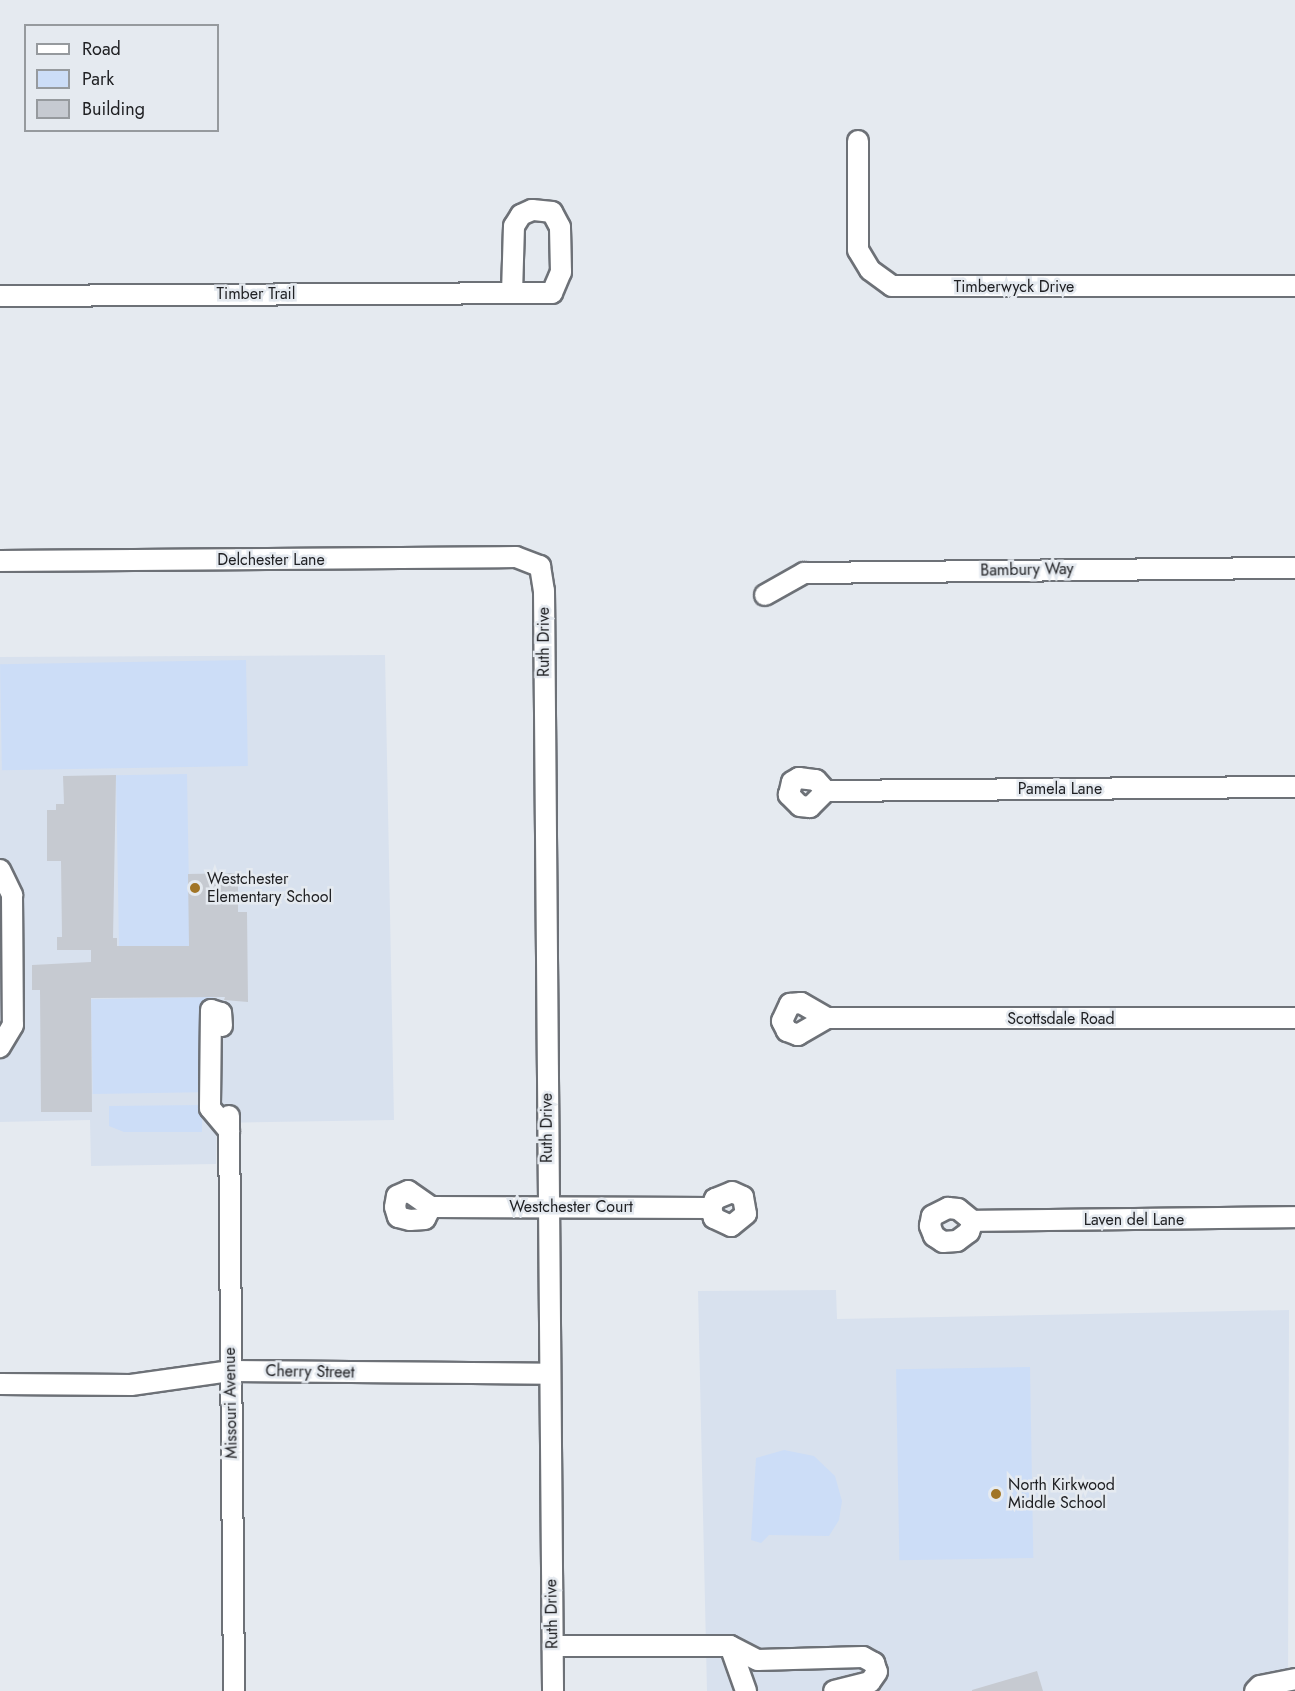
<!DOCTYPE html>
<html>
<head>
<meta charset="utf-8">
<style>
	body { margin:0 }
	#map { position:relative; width:1295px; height:1691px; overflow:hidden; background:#e5eaf0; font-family:Jost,sans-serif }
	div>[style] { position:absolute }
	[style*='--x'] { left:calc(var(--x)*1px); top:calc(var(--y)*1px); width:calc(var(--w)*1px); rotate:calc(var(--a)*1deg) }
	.built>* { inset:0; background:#d8e1ee }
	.green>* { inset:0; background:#ccddf7; transform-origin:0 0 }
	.building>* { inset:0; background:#c6cad1 }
	.roads { filter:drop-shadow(2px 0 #6d7177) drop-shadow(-2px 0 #6d7177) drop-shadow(0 2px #6d7177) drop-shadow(0 -2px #6d7177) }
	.minor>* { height:20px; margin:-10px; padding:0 10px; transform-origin:10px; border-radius:10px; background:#fff }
	.dots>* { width:16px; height:16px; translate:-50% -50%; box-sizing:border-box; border:3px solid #e5eaf0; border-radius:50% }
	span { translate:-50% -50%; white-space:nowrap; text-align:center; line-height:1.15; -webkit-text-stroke:5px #e5eaf0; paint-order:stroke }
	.street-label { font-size:16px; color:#202124 }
	.poi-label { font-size:16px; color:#202124 }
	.left { translate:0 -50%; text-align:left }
	.legend { position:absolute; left:24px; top:24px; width:195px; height:108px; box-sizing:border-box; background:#e5eaf0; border:2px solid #969a9e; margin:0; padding:8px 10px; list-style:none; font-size:18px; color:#202124 }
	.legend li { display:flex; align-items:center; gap:12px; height:30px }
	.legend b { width:30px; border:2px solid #969a9e }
</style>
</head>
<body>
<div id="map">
	<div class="built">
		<i style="clip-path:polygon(385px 655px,394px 1120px,217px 1123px,216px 1164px,91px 1166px,90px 1120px,0 1122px,0 657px)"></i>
		<i style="clip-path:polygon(836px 1290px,837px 1319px,1289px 1310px,1288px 1691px,707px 1691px,698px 1291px)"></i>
	</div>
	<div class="green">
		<i style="left:246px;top:660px;width:106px;height:246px;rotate:89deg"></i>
		<i style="left:187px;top:774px;width:172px;height:71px;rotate:89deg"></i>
		<i style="left:213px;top:997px;width:95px;height:122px;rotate:89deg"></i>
		<i style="clip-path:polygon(202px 1105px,202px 1132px,124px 1132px,109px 1126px,109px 1106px)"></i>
		<i style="left:1030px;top:1367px;width:191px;height:134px;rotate:89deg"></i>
		<i style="clip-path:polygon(784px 1450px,814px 1456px,835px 1476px,842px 1501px,839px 1520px,829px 1536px,769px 1535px,761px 1543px,751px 1540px,756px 1458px)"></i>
	</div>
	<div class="building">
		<i style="clip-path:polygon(116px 775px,113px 938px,117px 938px,117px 946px,189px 946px,188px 874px,238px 873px,238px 912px,247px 912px,248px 1002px,224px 1000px,225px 997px,91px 998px,92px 1112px,41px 1112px,40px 990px,32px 990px,32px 965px,91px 962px,91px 950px,57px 950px,57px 937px,62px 937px,61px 861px,47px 861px,47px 810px,56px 810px,56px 804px,64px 804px,63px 776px)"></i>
		<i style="clip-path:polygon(1037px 1671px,1043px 1691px,972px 1691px,972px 1690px)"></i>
	</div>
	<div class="roads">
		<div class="minor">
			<i style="--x:858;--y:141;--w:109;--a:90"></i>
			<i style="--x:858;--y:250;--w:23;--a:59"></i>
			<i style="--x:870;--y:270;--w:27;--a:36"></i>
			<i style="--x:892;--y:286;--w:403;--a:0"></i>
			<i style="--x:0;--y:296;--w:552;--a:-0.31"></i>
			<i style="--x:552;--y:293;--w:23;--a:-67"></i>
			<i style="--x:561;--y:272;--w:45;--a:-91.3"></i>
			<i style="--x:560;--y:227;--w:17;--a:-118"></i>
			<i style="--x:552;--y:212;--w:20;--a:-174"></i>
			<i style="--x:532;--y:210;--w:12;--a:156"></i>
			<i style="--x:521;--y:215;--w:13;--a:122"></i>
			<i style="--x:514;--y:226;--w:66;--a:91.7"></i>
			<i style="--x:0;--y:561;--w:516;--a:-0.44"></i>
			<i style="--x:516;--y:557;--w:26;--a:21"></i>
			<i style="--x:540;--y:566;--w:25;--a:81"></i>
			<i style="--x:544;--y:591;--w:1100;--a:89.53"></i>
			<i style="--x:765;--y:595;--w:45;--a:-29.4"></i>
			<i style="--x:804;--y:573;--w:491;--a:-0.6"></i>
			<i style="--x:799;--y:778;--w:17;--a:7"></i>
			<i style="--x:816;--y:780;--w:15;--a:48"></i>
			<i style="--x:826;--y:791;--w:23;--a:135"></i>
			<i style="--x:810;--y:807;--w:10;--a:-174"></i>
			<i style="--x:800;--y:806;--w:16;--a:-135"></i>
			<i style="--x:789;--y:795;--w:13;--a:-77"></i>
			<i style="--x:792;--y:782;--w:8;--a:-30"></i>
			<i style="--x:826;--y:791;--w:469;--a:-0.5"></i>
			<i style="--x:0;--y:870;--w:28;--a:64"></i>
			<i style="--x:12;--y:895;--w:130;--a:89.6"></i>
			<i style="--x:13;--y:1025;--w:26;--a:121"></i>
			<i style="--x:827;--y:1018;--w:34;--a:150"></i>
			<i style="--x:798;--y:1035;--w:12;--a:-160"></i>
			<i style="--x:787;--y:1031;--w:11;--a:-117"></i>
			<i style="--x:782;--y:1021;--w:19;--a:-65"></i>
			<i style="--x:790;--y:1004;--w:11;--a:-5"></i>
			<i style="--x:801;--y:1003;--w:30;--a:30"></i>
			<i style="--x:827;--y:1018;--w:468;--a:0"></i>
			<i style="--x:222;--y:1026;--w:13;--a:-94"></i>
			<i style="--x:221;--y:1013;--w:10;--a:-163"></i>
			<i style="--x:211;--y:1010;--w:98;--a:90.6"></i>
			<i style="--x:210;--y:1108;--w:30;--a:50"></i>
			<i style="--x:229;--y:1116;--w:575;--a:89.5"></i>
			<i style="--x:431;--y:1207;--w:13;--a:117"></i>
			<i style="--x:425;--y:1219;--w:15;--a:176"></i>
			<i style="--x:410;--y:1220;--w:12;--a:-166"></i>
			<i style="--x:398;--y:1217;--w:10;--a:-107"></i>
			<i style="--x:395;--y:1207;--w:11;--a:-80"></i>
			<i style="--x:397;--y:1196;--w:12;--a:-24"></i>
			<i style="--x:408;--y:1191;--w:28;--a:35"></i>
			<i style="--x:431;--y:1207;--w:280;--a:0.2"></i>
			<i style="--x:711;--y:1208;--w:10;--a:-66"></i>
			<i style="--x:715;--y:1199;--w:18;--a:-22"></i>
			<i style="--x:732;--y:1192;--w:12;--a:24"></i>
			<i style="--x:743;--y:1197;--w:17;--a:80"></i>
			<i style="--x:746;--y:1214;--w:19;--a:141"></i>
			<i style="--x:731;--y:1226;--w:19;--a:-155"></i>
			<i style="--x:714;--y:1218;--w:10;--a:-107"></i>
			<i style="--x:973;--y:1221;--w:12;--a:110"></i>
			<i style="--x:969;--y:1232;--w:15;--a:143"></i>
			<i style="--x:957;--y:1241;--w:14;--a:176"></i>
			<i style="--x:943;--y:1242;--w:11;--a:-146"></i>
			<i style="--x:934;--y:1236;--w:11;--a:-112"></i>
			<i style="--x:930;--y:1226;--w:10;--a:-79"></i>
			<i style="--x:932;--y:1216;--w:18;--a:-27"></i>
			<i style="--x:948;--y:1208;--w:10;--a:6"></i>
			<i style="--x:958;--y:1209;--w:19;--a:39"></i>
			<i style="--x:973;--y:1221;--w:322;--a:-0.7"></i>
			<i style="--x:0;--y:1384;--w:131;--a:0.4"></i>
			<i style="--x:131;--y:1385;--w:101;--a:-8"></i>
			<i style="--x:231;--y:1371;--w:318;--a:0.5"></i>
			<i style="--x:553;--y:1646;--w:177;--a:0"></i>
			<i style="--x:730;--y:1646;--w:31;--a:27"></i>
			<i style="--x:758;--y:1660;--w:105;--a:-1.6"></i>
			<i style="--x:863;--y:1657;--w:13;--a:29"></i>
			<i style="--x:874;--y:1663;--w:9;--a:72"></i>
			<i style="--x:877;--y:1672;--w:12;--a:125"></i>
			<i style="--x:870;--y:1682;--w:37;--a:166"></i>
			<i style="--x:730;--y:1646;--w:48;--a:70.4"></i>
			<i style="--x:1255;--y:1691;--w:7;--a:-45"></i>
			<i style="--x:1260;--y:1686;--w:36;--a:-11"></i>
		</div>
	</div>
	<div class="dots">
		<i style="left:195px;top:888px;background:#a17526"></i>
		<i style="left:996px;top:1494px;background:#a17526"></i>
	</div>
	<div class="street-label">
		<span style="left:1014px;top:287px">Timberwyck Drive</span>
		<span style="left:256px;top:294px">Timber Trail</span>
		<span style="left:271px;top:560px">Delchester Lane</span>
		<span style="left:1027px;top:570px;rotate:-1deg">Bambury Way</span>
		<span style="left:544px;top:642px;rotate:-90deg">Ruth Drive</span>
		<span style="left:1060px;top:789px">Pamela Lane</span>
		<span style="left:1061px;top:1019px">Scottsdale Road</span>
		<span style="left:547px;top:1128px;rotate:-90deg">Ruth Drive</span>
		<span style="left:571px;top:1207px">Westchester Court</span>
		<span style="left:1134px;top:1220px">Laven del Lane</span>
		<span style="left:310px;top:1372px;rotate:1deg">Cherry Street</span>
		<span style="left:231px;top:1403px;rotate:-91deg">Missouri Avenue</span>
		<span style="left:552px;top:1614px;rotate:-91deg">Ruth Drive</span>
	</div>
	<div class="poi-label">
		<span class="left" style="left:207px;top:888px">Westchester<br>Elementary School</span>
		<span class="left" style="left:1008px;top:1494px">North Kirkwood<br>Middle School</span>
	</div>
	<ul class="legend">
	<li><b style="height:8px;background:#fff"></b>Road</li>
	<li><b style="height:16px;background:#ccddf7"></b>Park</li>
	<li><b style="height:16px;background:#c6cad1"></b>Building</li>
	</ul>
</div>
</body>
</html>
